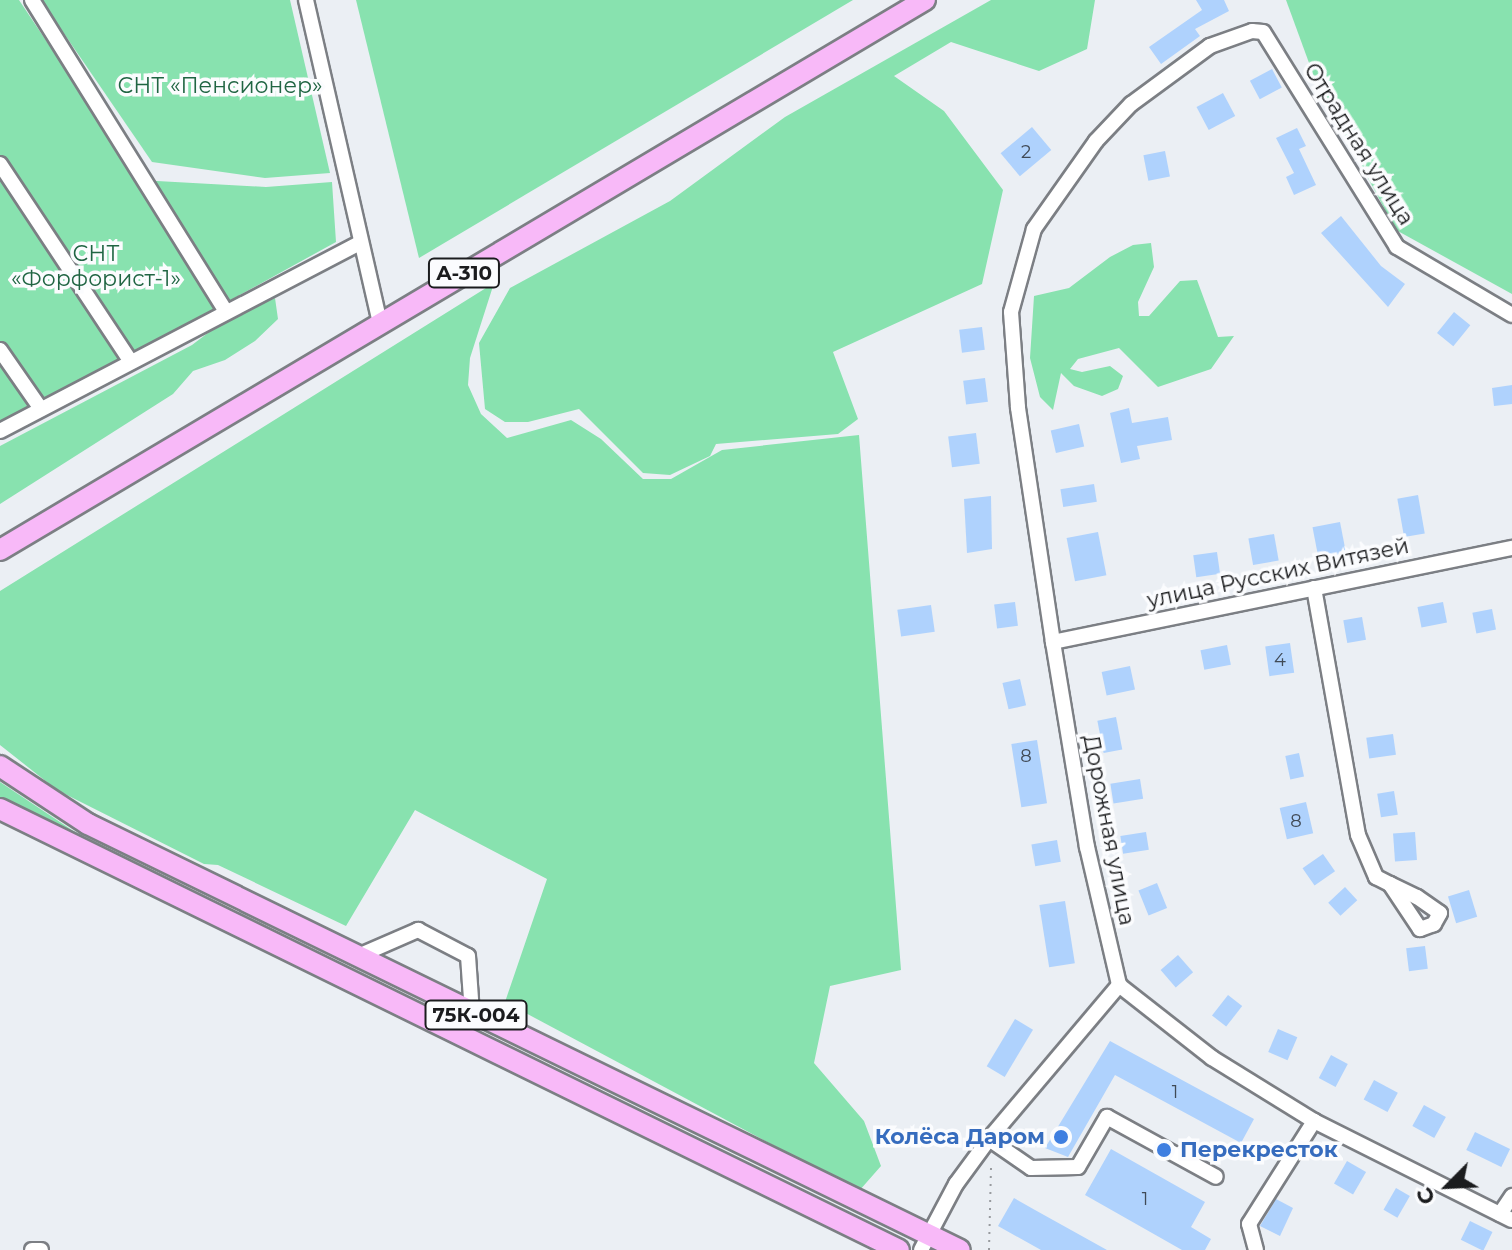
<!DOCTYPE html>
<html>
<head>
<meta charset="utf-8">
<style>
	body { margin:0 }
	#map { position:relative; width:1512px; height:1250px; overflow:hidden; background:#ebeff4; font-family:Montserrat,sans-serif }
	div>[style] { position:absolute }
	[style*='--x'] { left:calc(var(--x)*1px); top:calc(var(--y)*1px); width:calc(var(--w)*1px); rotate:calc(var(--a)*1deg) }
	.green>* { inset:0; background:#88e2af }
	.building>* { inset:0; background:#afd2fd; transform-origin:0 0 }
	.path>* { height:2px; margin-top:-1px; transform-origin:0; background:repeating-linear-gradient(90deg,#989b9f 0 2px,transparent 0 8px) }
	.roads { filter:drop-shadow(2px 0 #7c7f84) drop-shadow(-2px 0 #7c7f84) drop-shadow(0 2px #7c7f84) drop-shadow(0 -2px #7c7f84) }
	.minor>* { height:14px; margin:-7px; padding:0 7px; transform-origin:7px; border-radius:7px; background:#fff }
	.highway>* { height:20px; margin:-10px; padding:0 10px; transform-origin:10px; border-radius:10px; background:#f8b9f8 }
	.dots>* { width:22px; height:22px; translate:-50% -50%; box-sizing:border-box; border:4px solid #fbfcfe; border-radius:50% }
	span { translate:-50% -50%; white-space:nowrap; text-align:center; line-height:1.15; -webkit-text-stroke:7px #fbfcfe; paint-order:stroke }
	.number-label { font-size:18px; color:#404a56 }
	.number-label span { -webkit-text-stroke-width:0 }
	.shield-label span { padding:2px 6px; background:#fbfcfe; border:2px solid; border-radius:6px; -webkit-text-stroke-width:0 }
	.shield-label { font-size:20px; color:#1b1c1e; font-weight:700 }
	.park-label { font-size:22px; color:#206543 }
	.street-label { font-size:22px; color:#1b1c1e }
	.shop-label { font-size:22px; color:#366cbe; font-weight:700 }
	.right { translate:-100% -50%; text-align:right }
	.left { translate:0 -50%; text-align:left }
	.north { position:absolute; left:1408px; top:1146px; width:80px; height:80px; -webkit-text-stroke:6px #fbfcfe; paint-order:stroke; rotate:246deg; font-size:22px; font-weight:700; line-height:32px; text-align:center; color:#1b1c1e }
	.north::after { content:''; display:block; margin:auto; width:28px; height:36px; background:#1b1c1e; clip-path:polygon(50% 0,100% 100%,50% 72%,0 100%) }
</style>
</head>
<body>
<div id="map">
	<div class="green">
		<i style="clip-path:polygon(0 0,19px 0,139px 180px,266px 187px,332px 182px,336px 242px,0 427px)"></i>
		<i style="clip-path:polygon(41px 0,290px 0,330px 173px,265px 178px,152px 162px)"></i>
		<i style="clip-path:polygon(356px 0,853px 0,419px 258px)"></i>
		<i style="clip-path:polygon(991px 0,1095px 0,1087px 49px,1039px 71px,951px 42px,894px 76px,944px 111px,1003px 190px,982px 284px,833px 352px,858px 419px,838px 434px,716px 444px,710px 456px,670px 475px,643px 473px,579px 409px,528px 422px,505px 422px,485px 409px,479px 343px,510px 288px,670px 201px,785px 117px)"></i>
		<i style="clip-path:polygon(1286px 0,1512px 0,1512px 294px,1396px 230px,1316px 82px)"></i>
		<i style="clip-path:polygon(1151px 243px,1154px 267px,1138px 302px,1139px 316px,1149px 316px,1180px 281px,1197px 280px,1218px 337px,1234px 336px,1211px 369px,1158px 387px,1119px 348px,1078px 359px,1070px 369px,1082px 372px,1110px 366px,1123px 376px,1118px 389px,1102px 396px,1074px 386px,1061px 373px,1053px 410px,1040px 397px,1030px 358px,1034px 296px,1069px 288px,1110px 257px,1133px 245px)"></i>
		<i style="clip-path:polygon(494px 283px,470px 358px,468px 385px,481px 414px,507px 438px,571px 420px,601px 439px,643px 479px,671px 479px,722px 450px,859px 435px,901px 970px,830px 986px,814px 1063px,864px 1121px,881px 1166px,859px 1191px,505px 1002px,547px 879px,415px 810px,346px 926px,218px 865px,204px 864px,57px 790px,0 745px,0 591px)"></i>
		<i style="clip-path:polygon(275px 298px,278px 319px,255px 341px,225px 360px,193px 371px,173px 394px,0 504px,0 446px,192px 345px,229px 317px)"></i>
		<i style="clip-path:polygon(0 782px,72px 830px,177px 882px,0 799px)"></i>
	</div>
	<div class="building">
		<i style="clip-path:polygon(1196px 0,1224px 0,1229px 11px,1195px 29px,1200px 36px,1161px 64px,1149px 47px,1202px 10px)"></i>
		<i style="left:1272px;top:69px;width:21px;height:25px;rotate:62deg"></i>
		<i style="left:1223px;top:93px;width:26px;height:30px;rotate:62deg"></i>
		<i style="left:1032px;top:127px;width:30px;height:41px;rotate:50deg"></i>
		<i style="clip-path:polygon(1297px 128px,1306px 146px,1299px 149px,1316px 185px,1294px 195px,1286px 177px,1294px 173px,1276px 138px)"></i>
		<i style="left:1165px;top:151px;width:26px;height:22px;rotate:79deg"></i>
		<i style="clip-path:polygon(1341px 216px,1381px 266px,1405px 284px,1388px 307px,1321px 233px)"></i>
		<i style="left:1454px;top:312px;width:21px;height:27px;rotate:39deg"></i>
		<i style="left:982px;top:327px;width:23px;height:23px;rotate:83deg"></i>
		<i style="left:985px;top:378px;width:24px;height:22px;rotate:83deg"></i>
		<i style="clip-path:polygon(1512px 385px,1512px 404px,1494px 406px,1492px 388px)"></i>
		<i style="clip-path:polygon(1129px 408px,1132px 423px,1168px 417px,1172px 440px,1137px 446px,1140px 459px,1121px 463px,1110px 413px)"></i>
		<i style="left:1079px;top:424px;width:23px;height:29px;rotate:77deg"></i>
		<i style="left:976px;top:433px;width:31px;height:28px;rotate:83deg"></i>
		<i style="left:1094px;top:484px;width:18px;height:34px;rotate:81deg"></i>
		<i style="left:1418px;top:495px;width:39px;height:21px;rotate:80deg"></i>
		<i style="clip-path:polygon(991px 496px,992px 549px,967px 553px,964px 499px)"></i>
		<i style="left:1340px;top:522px;width:32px;height:28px;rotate:79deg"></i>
		<i style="left:1098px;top:532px;width:44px;height:32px;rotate:79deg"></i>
		<i style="left:1274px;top:534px;width:27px;height:26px;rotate:80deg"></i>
		<i style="left:1217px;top:552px;width:22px;height:24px;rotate:82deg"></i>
		<i style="left:1015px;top:602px;width:24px;height:21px;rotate:83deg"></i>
		<i style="left:1443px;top:602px;width:21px;height:26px;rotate:79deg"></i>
		<i style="left:931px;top:605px;width:27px;height:34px;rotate:82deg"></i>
		<i style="left:1492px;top:609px;width:21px;height:20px;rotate:79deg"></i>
		<i style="left:1362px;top:617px;width:23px;height:19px;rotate:80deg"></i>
		<i style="left:1290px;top:643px;width:30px;height:25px;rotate:82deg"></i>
		<i style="left:1227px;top:645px;width:20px;height:27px;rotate:79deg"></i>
		<i style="left:1130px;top:666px;width:24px;height:29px;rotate:78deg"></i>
		<i style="left:1020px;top:679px;width:27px;height:18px;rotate:77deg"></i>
		<i style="left:1116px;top:717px;width:33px;height:19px;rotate:79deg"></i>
		<i style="left:1393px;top:734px;width:21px;height:27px;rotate:82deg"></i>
		<i style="left:1037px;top:740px;width:64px;height:26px;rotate:81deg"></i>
		<i style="left:1299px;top:753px;width:24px;height:14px;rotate:78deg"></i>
		<i style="left:1140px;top:779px;width:20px;height:30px;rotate:81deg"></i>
		<i style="left:1394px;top:791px;width:24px;height:17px;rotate:81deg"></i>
		<i style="left:1306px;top:802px;width:32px;height:27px;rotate:77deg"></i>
		<i style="left:1146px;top:832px;width:18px;height:26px;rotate:81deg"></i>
		<i style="left:1415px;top:832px;width:28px;height:22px;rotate:86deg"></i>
		<i style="left:1057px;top:840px;width:22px;height:26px;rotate:80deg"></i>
		<i style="left:1323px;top:854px;width:21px;height:25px;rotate:55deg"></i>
		<i style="left:1157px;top:883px;width:27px;height:20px;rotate:68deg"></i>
		<i style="left:1345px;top:887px;width:18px;height:23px;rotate:47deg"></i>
		<i style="left:1469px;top:890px;width:28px;height:22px;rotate:73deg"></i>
		<i style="left:1065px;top:901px;width:63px;height:26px;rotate:81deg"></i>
		<i style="left:1425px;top:946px;width:23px;height:19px;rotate:83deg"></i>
		<i style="left:1178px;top:955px;width:23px;height:23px;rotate:49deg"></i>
		<i style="left:1228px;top:995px;width:18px;height:26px;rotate:38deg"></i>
		<i style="left:1015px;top:1019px;width:21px;height:55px;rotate:31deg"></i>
		<i style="left:1278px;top:1029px;width:21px;height:25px;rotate:23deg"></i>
		<i style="clip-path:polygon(1110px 1041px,1254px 1119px,1241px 1143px,1115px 1075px,1068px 1157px,1045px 1148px)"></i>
		<i style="left:1331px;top:1055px;width:19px;height:26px;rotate:28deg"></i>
		<i style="left:1374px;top:1080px;width:27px;height:22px;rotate:28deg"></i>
		<i style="left:1424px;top:1105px;width:25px;height:24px;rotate:29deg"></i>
		<i style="left:1475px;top:1132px;width:39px;height:20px;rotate:26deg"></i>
		<i style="clip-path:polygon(1111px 1149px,1205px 1202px,1191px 1227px,1211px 1239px,1205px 1250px,1182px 1250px,1085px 1195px)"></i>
		<i style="left:1347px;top:1161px;width:22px;height:26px;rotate:30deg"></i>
		<i style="left:1396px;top:1188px;width:16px;height:25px;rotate:30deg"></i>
		<i style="clip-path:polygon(1014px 1198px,1035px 1210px,1107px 1250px,1041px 1250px,998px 1226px)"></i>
		<i style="clip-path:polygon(1276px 1199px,1293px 1208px,1280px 1236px,1260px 1226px)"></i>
		<i style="left:1470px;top:1221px;width:25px;height:21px;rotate:26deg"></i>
	</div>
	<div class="path">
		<i style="--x:989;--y:1250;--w:84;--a:-88.6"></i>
	</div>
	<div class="roads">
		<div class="minor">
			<i style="--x:32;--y:0;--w:367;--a:58.1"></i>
			<i style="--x:306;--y:0;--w:331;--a:77.1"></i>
			<i style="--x:0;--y:164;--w:234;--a:56.5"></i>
			<i style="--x:1512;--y:315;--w:134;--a:-149.4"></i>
			<i style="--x:1397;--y:247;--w:253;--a:-121.9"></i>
			<i style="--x:1263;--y:32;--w:11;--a:-175"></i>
			<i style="--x:1252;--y:31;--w:45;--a:160.3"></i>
			<i style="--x:1210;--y:46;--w:98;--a:143.7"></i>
			<i style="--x:1131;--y:104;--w:51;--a:133.4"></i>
			<i style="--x:1096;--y:141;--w:108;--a:125.2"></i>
			<i style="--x:1034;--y:229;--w:86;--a:105.5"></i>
			<i style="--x:1011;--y:312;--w:96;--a:85.8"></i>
			<i style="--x:1018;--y:408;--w:237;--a:81.5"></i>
			<i style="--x:1053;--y:642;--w:208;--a:80.6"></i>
			<i style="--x:1087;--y:847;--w:142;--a:76.9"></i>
			<i style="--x:1119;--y:985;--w:118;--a:38.1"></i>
			<i style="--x:1212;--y:1058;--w:120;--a:31.7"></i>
			<i style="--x:1314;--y:1121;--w:221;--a:26.6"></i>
			<i style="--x:0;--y:350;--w:72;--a:55.2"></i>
			<i style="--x:0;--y:431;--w:407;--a:-27.6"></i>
			<i style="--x:1314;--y:588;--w:251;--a:79.9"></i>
			<i style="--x:1358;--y:835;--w:46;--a:66.8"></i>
			<i style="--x:1376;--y:877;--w:16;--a:27"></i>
			<i style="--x:1390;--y:884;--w:30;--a:26"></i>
			<i style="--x:1417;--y:897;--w:28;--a:35"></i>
			<i style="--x:1440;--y:913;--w:13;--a:119"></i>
			<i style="--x:1434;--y:924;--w:15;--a:160"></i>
			<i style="--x:1420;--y:929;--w:54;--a:-123.7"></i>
			<i style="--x:1053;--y:642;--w:469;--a:-11.6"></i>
			<i style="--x:356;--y:957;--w:68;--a:-23.5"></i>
			<i style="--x:418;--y:930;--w:56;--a:27.5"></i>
			<i style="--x:468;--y:956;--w:57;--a:86"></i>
			<i style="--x:989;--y:1139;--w:51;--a:34.6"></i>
			<i style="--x:1031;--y:1168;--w:47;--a:-1.2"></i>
			<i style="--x:1078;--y:1167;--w:58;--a:-59.9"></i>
			<i style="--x:1107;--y:1117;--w:124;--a:28.8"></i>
			<i style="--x:1500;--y:1214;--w:22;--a:-56"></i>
			<i style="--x:32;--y:1250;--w:9;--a:0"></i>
			<i style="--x:921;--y:1250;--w:75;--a:-62.1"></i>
			<i style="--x:956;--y:1184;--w:56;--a:-53.7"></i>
			<i style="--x:989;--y:1139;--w:202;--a:-49.8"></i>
			<i style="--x:1256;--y:1250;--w:27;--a:-105"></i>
			<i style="--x:1249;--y:1224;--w:122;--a:-57.7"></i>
		</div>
		<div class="highway">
			<i style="--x:0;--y:550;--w:1076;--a:-30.74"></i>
			<i style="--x:0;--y:766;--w:105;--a:33.4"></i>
			<i style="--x:88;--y:824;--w:970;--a:26.04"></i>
			<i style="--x:0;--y:809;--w:1001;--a:26.13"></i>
		</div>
	</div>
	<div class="dots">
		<i style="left:1061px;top:1137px;background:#3f7fe0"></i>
		<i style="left:1164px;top:1150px;background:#3f7fe0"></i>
	</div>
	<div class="number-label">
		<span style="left:1026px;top:152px">2</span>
		<span style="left:1280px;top:660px">4</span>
		<span style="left:1026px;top:756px">8</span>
		<span style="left:1296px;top:821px">8</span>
		<span style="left:1175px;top:1092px">1</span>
		<span style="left:1145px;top:1199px">1</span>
	</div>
	<div class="shield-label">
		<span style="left:464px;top:273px">А-310</span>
		<span style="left:476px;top:1015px">75К-004</span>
	</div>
	<div class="park-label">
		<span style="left:220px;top:86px">СНТ «Пенсионер»</span>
		<span style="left:96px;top:266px">СНТ<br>«Форфорист-1»</span>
	</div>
	<div class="street-label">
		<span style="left:1359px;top:144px;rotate:58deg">Отрадная улица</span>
		<span style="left:1278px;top:573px;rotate:-12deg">улица Русских Витязей</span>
		<span style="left:1109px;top:830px;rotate:79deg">Дорожная улица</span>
	</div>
	<div class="shop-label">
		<span class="right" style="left:1045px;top:1137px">Колёса Даром</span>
		<span class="left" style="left:1180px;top:1150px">Перекресток</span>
	</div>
	<div class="north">С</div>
</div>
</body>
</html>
